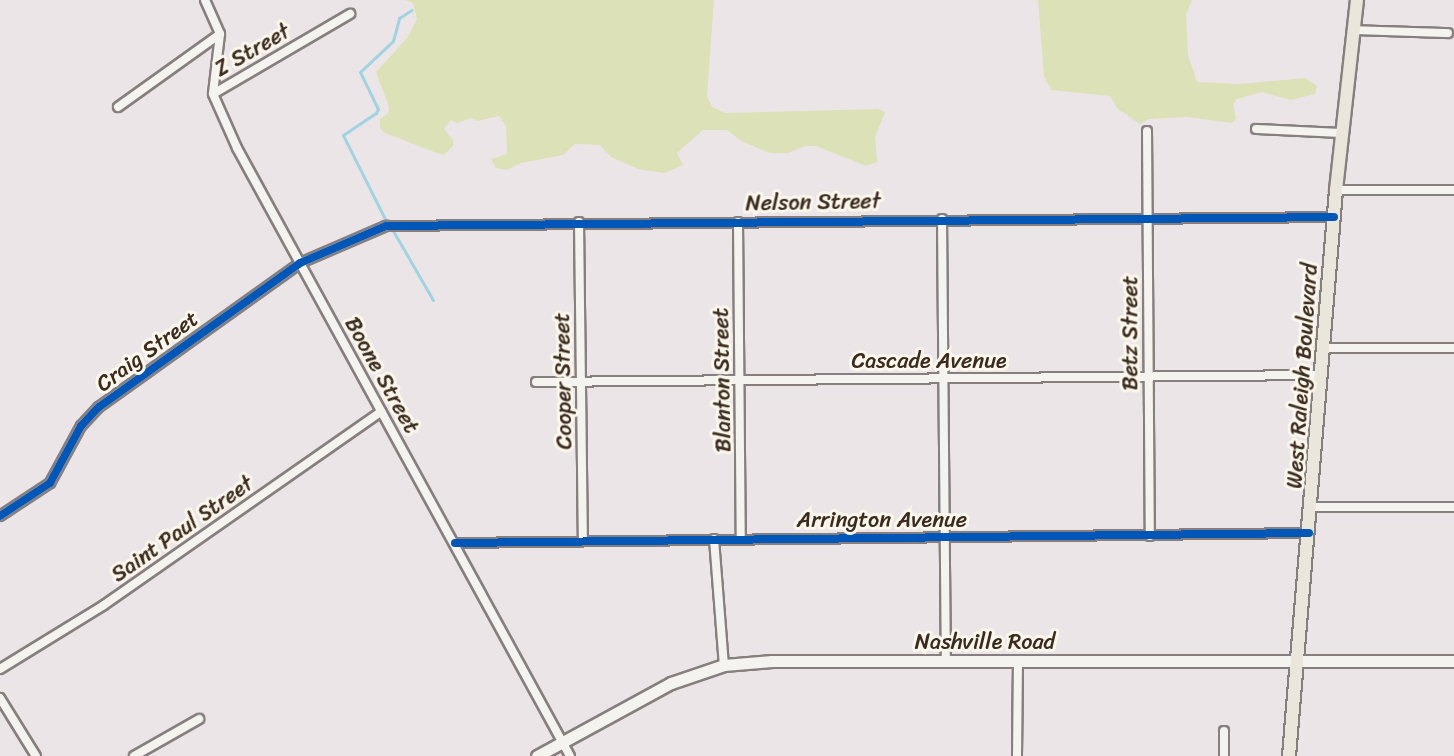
<!DOCTYPE html>
<html>
<head>
<meta charset="utf-8">
<style>
	body { margin:0 }
	#map { position:relative; width:1454px; height:756px; overflow:hidden; background:#ece5e8; font-family:Sriracha,sans-serif }
	div>[style] { position:absolute }
	[style*='--x'] { left:calc(var(--x)*1px); top:calc(var(--y)*1px); width:calc(var(--w)*1px); rotate:calc(var(--a)*1deg) }
	.green>* { inset:0; background:#dce1b8 }
	.stream>* { height:3px; margin:-1.5px; padding:0 1.5px; transform-origin:1.5px; border-radius:1.5px; background:#a0d4e0 }
	.roads { filter:drop-shadow(2px 0 #867f7e) drop-shadow(-2px 0 #867f7e) drop-shadow(0 2px #867f7e) drop-shadow(0 -2px #867f7e) }
	.minor>* { height:8px; margin:-4px; padding:0 4px; transform-origin:4px; border-radius:4px; background:#f4f3f0 }
	.secondary>* { height:11px; margin:-5.5px; padding:0 5.5px; transform-origin:5.5px; border-radius:5.5px; background:#f4f3f0 }
	.primary>* { height:12px; margin:-6px; padding:0 6px; transform-origin:6px; border-radius:6px; background:#ebe6dc }
	.cycleway>* { height:8px; margin:-4px; padding:0 4px; transform-origin:4px; border-radius:4px; background:#0057b8 }
	span { translate:-50% -50%; white-space:nowrap; text-align:center; line-height:1.15; -webkit-text-stroke:6px #fbf7ec; paint-order:stroke }
	.street-label { font-size:22px; color:#3b2a1e }
</style>
</head>
<body>
<div id="map">
	<div class="green">
		<i style="clip-path:polygon(405px 0,714px 0,707px 96px,712px 107px,725px 113px,878px 109px,885px 112px,875px 137px,877px 162px,866px 166px,816px 146px,805px 146px,788px 153px,770px 153px,741px 141px,727px 130px,703px 130px,677px 153px,683px 165px,664px 173px,638px 169px,611px 157px,600px 145px,575px 144px,563px 155px,521px 163px,507px 170px,496px 168px,491px 159px,507px 154px,506px 126px,499px 116px,477px 121px,471px 118px,457px 123px,451px 120px,444px 129px,453px 140px,453px 146px,444px 155px,434px 152px,383px 132px,380px 127px,380px 119px,389px 113px,389px 107px,376px 72px,408px 37px,417px 19px,413px 3px)"></i>
		<i style="clip-path:polygon(1038px 0,1192px 0,1186px 15px,1188px 55px,1197px 82px,1238px 84px,1305px 78px,1317px 86px,1315px 94px,1291px 100px,1261px 92px,1237px 99px,1233px 105px,1236px 118px,1232px 123px,1187px 117px,1149px 119px,1140px 124px,1118px 109px,1110px 96px,1051px 90px,1044px 76px)"></i>
	</div>
	<div class="stream">
		<i style="--x:387;--y:223;--w:98;--a:-116.6"></i>
		<i style="--x:343;--y:135;--w:40;--a:-34"></i>
		<i style="--x:376;--y:113;--w:4;--a:-63"></i>
		<i style="--x:378;--y:109;--w:41;--a:-115.9"></i>
		<i style="--x:360;--y:72;--w:45;--a:-43.2"></i>
		<i style="--x:393;--y:41;--w:24;--a:-75"></i>
		<i style="--x:399;--y:18;--w:15;--a:-32"></i>
		<i style="--x:392;--y:229;--w:82;--a:60"></i>
	</div>
	<div class="roads">
		<div class="minor">
			<i style="--x:205;--y:0;--w:37;--a:66"></i>
			<i style="--x:220;--y:34;--w:60;--a:96.7"></i>
			<i style="--x:213;--y:94;--w:59;--a:66"></i>
			<i style="--x:237;--y:148;--w:693;--a:61.29"></i>
			<i style="--x:1352;--y:30;--w:96;--a:1.8"></i>
			<i style="--x:213;--y:94;--w:159;--a:-30.3"></i>
			<i style="--x:118;--y:107;--w:125;--a:-35.6"></i>
			<i style="--x:1256;--y:129;--w:86;--a:2.7"></i>
			<i style="--x:1147;--y:131;--w:405;--a:89.6"></i>
			<i style="--x:1336;--y:190;--w:118;--a:0"></i>
			<i style="--x:942;--y:219;--w:443;--a:89.5"></i>
			<i style="--x:579;--y:222;--w:318;--a:89.3"></i>
			<i style="--x:738;--y:222;--w:316;--a:89.5"></i>
			<i style="--x:1325;--y:348;--w:129;--a:0"></i>
			<i style="--x:536;--y:382;--w:786;--a:-0.51"></i>
			<i style="--x:1312;--y:507;--w:142;--a:0"></i>
			<i style="--x:0;--y:516;--w:60;--a:-33.4"></i>
			<i style="--x:50;--y:483;--w:65;--a:-61.5"></i>
			<i style="--x:81;--y:426;--w:26;--a:-47"></i>
			<i style="--x:99;--y:407;--w:247;--a:-35.6"></i>
			<i style="--x:300;--y:263;--w:94;--a:-23.3"></i>
			<i style="--x:386;--y:226;--w:948;--a:-0.54"></i>
			<i style="--x:714;--y:539;--w:126;--a:85.5"></i>
			<i style="--x:455;--y:543;--w:854;--a:-0.67"></i>
			<i style="--x:0;--y:669;--w:122;--a:-31.6"></i>
			<i style="--x:104;--y:605;--w:338;--a:-34.9"></i>
			<i style="--x:0;--y:698;--w:68;--a:58.2"></i>
			<i style="--x:134;--y:756;--w:75;--a:-29.6"></i>
			<i style="--x:1017;--y:756;--w:94;--a:-89.4"></i>
			<i style="--x:1224;--y:756;--w:25;--a:-90"></i>
		</div>
		<div class="secondary">
			<i style="--x:537;--y:756;--w:153;--a:-28.6"></i>
			<i style="--x:671;--y:683;--w:56;--a:-18.8"></i>
			<i style="--x:724;--y:665;--w:48;--a:-4.8"></i>
			<i style="--x:772;--y:661;--w:682;--a:0"></i>
		</div>
		<div class="primary">
			<i style="--x:1289;--y:756;--w:568;--a:-85.25"></i>
			<i style="--x:1336;--y:190;--w:191;--a:-83.7"></i>
		</div>
	</div>
	<div class="cycleway">
		<i style="--x:0;--y:516;--w:60;--a:-33.4"></i>
		<i style="--x:50;--y:483;--w:65;--a:-61.5"></i>
		<i style="--x:81;--y:426;--w:26;--a:-47"></i>
		<i style="--x:99;--y:407;--w:247;--a:-35.6"></i>
		<i style="--x:300;--y:263;--w:94;--a:-23.3"></i>
		<i style="--x:386;--y:226;--w:948;--a:-0.54"></i>
		<i style="--x:455;--y:543;--w:854;--a:-0.67"></i>
	</div>
	<div class="street-label">
		<span style="left:252px;top:50px;rotate:-30deg">Z Street</span>
		<span style="left:813px;top:202px;rotate:-1deg">Nelson Street</span>
		<span style="left:1130px;top:333px;rotate:-90deg">Betz Street</span>
		<span style="left:147px;top:351px;rotate:-36deg">Craig Street</span>
		<span style="left:929px;top:361px">Cascade Avenue</span>
		<span style="left:382px;top:375px;rotate:61deg">Boone Street</span>
		<span style="left:1302px;top:376px;rotate:-86deg">West Raleigh Boulevard</span>
		<span style="left:722px;top:380px;rotate:-91deg">Blanton Street</span>
		<span style="left:563px;top:381px;rotate:-91deg">Cooper Street</span>
		<span style="left:882px;top:520px">Arrington Avenue</span>
		<span style="left:182px;top:529px;rotate:-35deg">Saint Paul Street</span>
		<span style="left:985px;top:642px">Nashville Road</span>
	</div>
</div>
</body>
</html>
